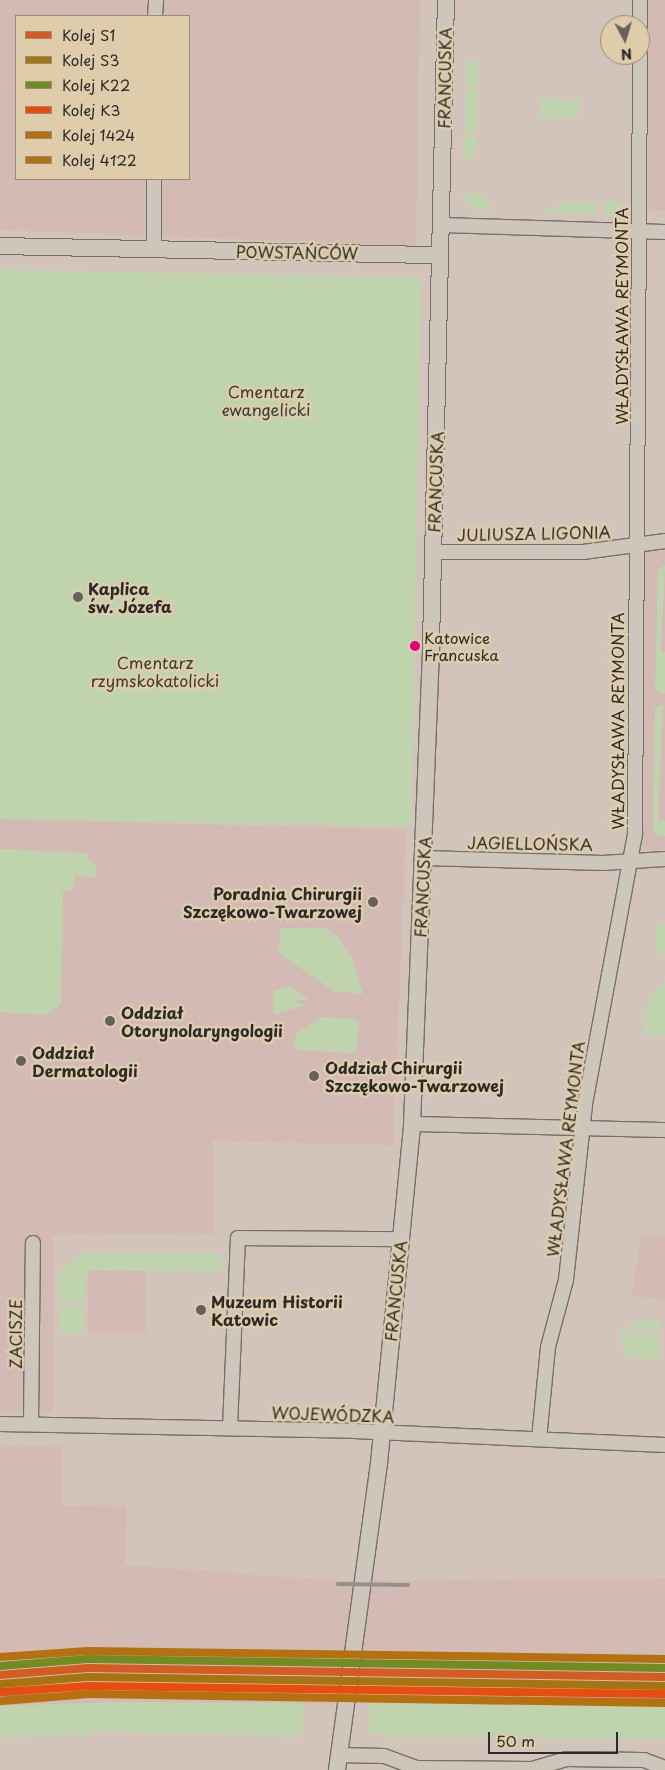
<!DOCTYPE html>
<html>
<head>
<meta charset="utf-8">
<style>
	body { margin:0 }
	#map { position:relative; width:665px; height:1770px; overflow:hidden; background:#d2c3bb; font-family:"Playpen Sans",sans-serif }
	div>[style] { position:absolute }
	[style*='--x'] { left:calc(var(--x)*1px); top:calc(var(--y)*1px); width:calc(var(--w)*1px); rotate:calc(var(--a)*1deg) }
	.built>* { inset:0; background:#d4bab5; transform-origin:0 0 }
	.green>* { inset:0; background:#bfd4ad; transform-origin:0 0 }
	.round { border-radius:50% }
	.roads { filter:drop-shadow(1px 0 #766f6c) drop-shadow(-1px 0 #766f6c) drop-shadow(0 1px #766f6c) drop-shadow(0 -1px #766f6c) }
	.minor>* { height:14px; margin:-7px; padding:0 7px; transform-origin:7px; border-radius:7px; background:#cec6bb }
	.tertiary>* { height:16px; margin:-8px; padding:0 8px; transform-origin:8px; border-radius:8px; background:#cec6bb }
	.rail>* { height:4px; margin:-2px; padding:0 2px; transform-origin:2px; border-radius:2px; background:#96918a }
	.rail-1>* { height:8px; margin:-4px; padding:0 4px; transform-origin:4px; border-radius:4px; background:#d45c23 }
	.rail-2>* { height:8px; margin:-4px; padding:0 4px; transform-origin:4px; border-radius:4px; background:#a57511 }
	.rail-3>* { height:8px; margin:-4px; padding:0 4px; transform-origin:4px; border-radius:4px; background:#708c23 }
	.rail-4>* { height:8px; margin:-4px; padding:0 4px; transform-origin:4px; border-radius:4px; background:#e84d0f }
	.rail-5>* { height:8px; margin:-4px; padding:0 4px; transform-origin:4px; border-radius:4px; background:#b5700f }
	.rail-6>* { height:8px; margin:-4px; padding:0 4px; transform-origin:4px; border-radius:4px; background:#b5700f }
	.dots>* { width:14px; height:14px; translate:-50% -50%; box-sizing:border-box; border:2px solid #deccaa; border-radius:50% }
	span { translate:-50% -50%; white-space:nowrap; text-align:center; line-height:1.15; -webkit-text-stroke:5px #deccaa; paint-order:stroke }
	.bus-label { font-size:15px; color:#2b2b2b }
	.left { translate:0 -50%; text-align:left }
	.street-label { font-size:16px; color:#2b2b2b }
	.park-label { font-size:16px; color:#383d37 }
	.poi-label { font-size:16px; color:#2b2b2b; font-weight:700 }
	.right { translate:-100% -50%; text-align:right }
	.legend { position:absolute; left:15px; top:15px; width:175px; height:165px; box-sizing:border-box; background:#deccaa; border:1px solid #968c77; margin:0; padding:6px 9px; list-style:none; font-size:15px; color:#2b2b2b }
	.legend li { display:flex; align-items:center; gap:10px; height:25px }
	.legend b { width:25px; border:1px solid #968c77 }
	.north { position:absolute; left:600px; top:15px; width:50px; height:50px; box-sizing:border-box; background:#deccaa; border:1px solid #968c77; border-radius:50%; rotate:174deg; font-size:14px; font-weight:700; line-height:20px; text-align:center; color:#2b2b2b }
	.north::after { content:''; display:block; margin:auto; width:18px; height:22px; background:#65605d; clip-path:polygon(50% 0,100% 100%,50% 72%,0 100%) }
	.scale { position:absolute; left:488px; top:1732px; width:130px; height:22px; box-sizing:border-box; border:2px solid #2b2b2b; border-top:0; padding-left:6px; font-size:15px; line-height:18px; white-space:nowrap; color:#2b2b2b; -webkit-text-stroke:4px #deccaa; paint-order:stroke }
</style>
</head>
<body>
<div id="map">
	<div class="built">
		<i style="clip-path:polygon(evenodd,0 0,420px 0,416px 246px,0 230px,0 0,16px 16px,189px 16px,189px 179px,16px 179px,16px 16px)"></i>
		<i style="clip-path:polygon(646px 0,665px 0,665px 211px,649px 211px)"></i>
		<i style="left:643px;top:551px;width:22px;height:299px"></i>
		<i style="clip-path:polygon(0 819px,406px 830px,393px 1145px,213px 1141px,213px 1234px,53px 1235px,53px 1412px,0 1411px)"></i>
		<i style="clip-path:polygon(641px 1236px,665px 1237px,665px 1300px,632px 1296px)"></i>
		<i style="left:89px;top:1270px;width:58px;height:62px;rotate:1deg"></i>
		<i style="clip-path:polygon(0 1445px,62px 1446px,61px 1506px,127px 1505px,125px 1565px,339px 1581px,665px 1579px,665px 1707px,116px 1702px,0 1706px)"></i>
	</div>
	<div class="green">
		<i style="left:466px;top:61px;width:12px;height:26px"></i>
		<i style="left:465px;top:90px;width:12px;height:42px"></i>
		<i style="left:540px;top:99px;width:39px;height:19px;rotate:1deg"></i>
		<i style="clip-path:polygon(463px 136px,476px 136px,475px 157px,463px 160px)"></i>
		<i style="clip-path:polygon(462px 194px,483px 194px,483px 200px,490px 200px,490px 210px,470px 209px)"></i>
		<i class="round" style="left:604px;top:200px;width:18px;height:18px"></i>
		<i style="clip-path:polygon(559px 202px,597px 203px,596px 214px,544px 212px,544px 208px,559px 208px)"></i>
		<i style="left:0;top:270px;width:421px;height:549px;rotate:1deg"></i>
		<i style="clip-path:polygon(665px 565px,661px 652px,665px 652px,665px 694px,655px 690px,658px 569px)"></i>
		<i style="clip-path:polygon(663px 705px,658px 820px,665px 821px,665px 836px,658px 836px,653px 829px,655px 707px)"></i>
		<i style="clip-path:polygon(0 849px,88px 853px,88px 860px,96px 865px,96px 877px,74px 876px,73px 891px,63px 891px,61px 1004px,46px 1015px,0 1012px)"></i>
		<i style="clip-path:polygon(656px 922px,665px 927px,665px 953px,656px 953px)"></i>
		<i style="clip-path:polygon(281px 928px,326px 928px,338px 937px,352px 959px,363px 994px,334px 991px,284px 957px,278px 952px)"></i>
		<i style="clip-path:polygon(665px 981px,665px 1036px,642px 1035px,650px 997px)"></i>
		<i style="clip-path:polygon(289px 986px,308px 999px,291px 1002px,307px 1005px,274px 1014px,273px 991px)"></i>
		<i style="clip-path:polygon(323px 1017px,359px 1020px,356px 1054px,294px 1049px,296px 1033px)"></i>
		<i style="clip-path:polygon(82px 1253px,221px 1253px,221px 1272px,89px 1270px,85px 1272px,84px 1303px,59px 1303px,59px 1274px)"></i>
		<i style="left:60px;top:1308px;width:24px;height:26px"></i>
		<i style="clip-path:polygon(647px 1320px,660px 1320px,659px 1331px,620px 1330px)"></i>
		<i style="clip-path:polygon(620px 1333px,659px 1335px,659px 1360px,624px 1356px)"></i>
		<i style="clip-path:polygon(116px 1702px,305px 1703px,301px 1737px,92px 1731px,92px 1735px,0 1737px,0 1706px)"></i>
		<i style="clip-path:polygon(367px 1703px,665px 1707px,665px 1739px,384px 1737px,383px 1733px,368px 1733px,371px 1708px)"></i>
	</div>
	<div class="roads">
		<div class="minor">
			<i style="--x:155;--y:16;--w:16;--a:-86"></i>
			<i style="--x:640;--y:25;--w:25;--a:-90"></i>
			<i style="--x:441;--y:225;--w:224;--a:1.8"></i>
			<i style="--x:154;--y:250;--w:71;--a:-90"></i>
			<i style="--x:433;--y:552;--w:150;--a:0"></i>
			<i style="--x:583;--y:552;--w:83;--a:-7.6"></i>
			<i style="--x:423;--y:858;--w:180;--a:1.6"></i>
			<i style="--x:603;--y:863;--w:62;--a:-3.7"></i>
			<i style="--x:412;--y:1124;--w:253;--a:1.4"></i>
			<i style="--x:0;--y:1424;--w:354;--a:1.1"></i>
			<i style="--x:354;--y:1431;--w:311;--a:2.6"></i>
			<i style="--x:31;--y:1424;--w:181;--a:-89.4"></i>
			<i style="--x:230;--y:1428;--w:190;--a:-87.6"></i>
			<i style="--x:238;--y:1238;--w:163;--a:0.4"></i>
			<i style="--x:539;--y:1439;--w:92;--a:-84.4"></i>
			<i style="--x:548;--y:1347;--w:69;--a:-75"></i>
			<i style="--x:566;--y:1280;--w:177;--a:-83.8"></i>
			<i style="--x:585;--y:1104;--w:275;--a:-79.5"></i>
			<i style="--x:635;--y:834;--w:779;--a:-89.63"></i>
			<i style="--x:339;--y:1755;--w:45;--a:1.3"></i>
			<i style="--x:384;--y:1756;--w:35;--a:20"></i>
			<i style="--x:417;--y:1768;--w:115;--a:0.5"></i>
			<i style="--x:532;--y:1769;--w:35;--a:-16"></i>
			<i style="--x:566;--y:1759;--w:78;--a:0.7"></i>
			<i style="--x:644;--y:1760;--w:22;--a:21"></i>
		</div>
		<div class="tertiary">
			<i style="--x:0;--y:246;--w:440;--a:1.2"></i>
			<i style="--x:337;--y:1770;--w:310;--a:-82.2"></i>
			<i style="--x:379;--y:1463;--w:341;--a:-84.4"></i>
			<i style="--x:412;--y:1124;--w:480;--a:-87.7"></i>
			<i style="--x:431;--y:644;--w:644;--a:-88.67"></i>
		</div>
	</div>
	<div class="rail">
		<i style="--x:338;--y:1584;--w:70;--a:0.8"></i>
		<i style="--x:0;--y:1695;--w:665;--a:0.43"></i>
	</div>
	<div class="rail-1">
		<i style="--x:0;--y:1675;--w:88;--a:-4.5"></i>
		<i style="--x:88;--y:1668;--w:577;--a:0.89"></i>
	</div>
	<div class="rail-2">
		<i style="--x:1;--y:1684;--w:87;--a:-4.6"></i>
		<i style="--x:88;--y:1677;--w:577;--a:0.89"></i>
	</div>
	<div class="rail-3">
		<i style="--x:0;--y:1666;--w:88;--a:-4.5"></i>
		<i style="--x:88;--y:1659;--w:577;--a:0.89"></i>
	</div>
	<div class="rail-4">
		<i style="--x:1;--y:1692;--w:88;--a:-3.9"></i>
		<i style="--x:89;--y:1686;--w:576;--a:0.8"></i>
	</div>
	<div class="rail-5">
		<i style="--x:0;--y:1657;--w:88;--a:-3.9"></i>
		<i style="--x:88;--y:1651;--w:577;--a:0.79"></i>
	</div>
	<div class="rail-6">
		<i style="--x:2;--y:1701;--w:87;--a:-4.6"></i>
		<i style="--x:89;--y:1694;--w:576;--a:0.9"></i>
	</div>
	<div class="dots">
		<i style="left:78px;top:597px;background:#65605d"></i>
		<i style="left:415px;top:646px;background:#e5007d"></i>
		<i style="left:373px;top:902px;background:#65605d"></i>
		<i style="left:110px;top:1021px;background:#65605d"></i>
		<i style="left:21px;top:1061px;background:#65605d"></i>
		<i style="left:314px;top:1076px;background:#65605d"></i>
		<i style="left:201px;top:1310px;background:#65605d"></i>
	</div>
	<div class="bus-label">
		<span class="left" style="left:424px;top:646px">Katowice<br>Francuska</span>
	</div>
	<div class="street-label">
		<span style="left:444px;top:78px;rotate:-89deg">FRANCUSKA</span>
		<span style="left:297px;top:252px;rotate:1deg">POWSTAŃCÓW</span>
		<span style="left:621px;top:316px;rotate:-90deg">WŁADYSŁAWA REYMONTA</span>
		<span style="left:435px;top:482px;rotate:-88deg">FRANCUSKA</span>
		<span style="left:534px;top:533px;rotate:-1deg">JULIUSZA LIGONIA</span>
		<span style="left:617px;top:721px;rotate:-90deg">WŁADYSŁAWA REYMONTA</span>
		<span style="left:530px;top:843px;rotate:1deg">JAGIELLOŃSKA</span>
		<span style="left:422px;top:887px;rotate:-87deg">FRANCUSKA</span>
		<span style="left:565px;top:1149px;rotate:-83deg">WŁADYSŁAWA REYMONTA</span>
		<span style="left:395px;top:1291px;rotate:-84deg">FRANCUSKA</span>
		<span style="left:15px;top:1334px;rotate:-90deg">ZACISZE</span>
		<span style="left:333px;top:1414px;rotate:2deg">WOJEWÓDZKA</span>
	</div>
	<div class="park-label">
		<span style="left:266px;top:400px">Cmentarz<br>ewangelicki</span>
		<span style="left:155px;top:671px">Cmentarz<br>rzymskokatolicki</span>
	</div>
	<div class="poi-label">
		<span class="left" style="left:88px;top:597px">Kaplica<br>św. Józefa</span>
		<span class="right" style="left:362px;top:902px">Poradnia Chirurgii<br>Szczękowo-Twarzowej</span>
		<span class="left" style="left:121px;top:1021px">Oddział<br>Otorynolaryngologii</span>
		<span class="left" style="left:32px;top:1061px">Oddział<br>Dermatologii</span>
		<span class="left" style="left:325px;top:1076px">Oddział Chirurgii<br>Szczękowo-Twarzowej</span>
		<span class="left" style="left:211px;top:1310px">Muzeum Historii<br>Katowic</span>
	</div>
	<ul class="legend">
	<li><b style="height:6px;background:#d45c23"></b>Kolej S1</li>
	<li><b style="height:6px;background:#a57511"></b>Kolej S3</li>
	<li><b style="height:6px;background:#708c23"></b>Kolej K22</li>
	<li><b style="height:6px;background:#e84d0f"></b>Kolej K3</li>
	<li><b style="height:6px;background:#b5700f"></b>Kolej 1424</li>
	<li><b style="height:6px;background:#b5700f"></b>Kolej 4122</li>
	</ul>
	<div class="north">N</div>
	<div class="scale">50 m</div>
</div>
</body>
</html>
